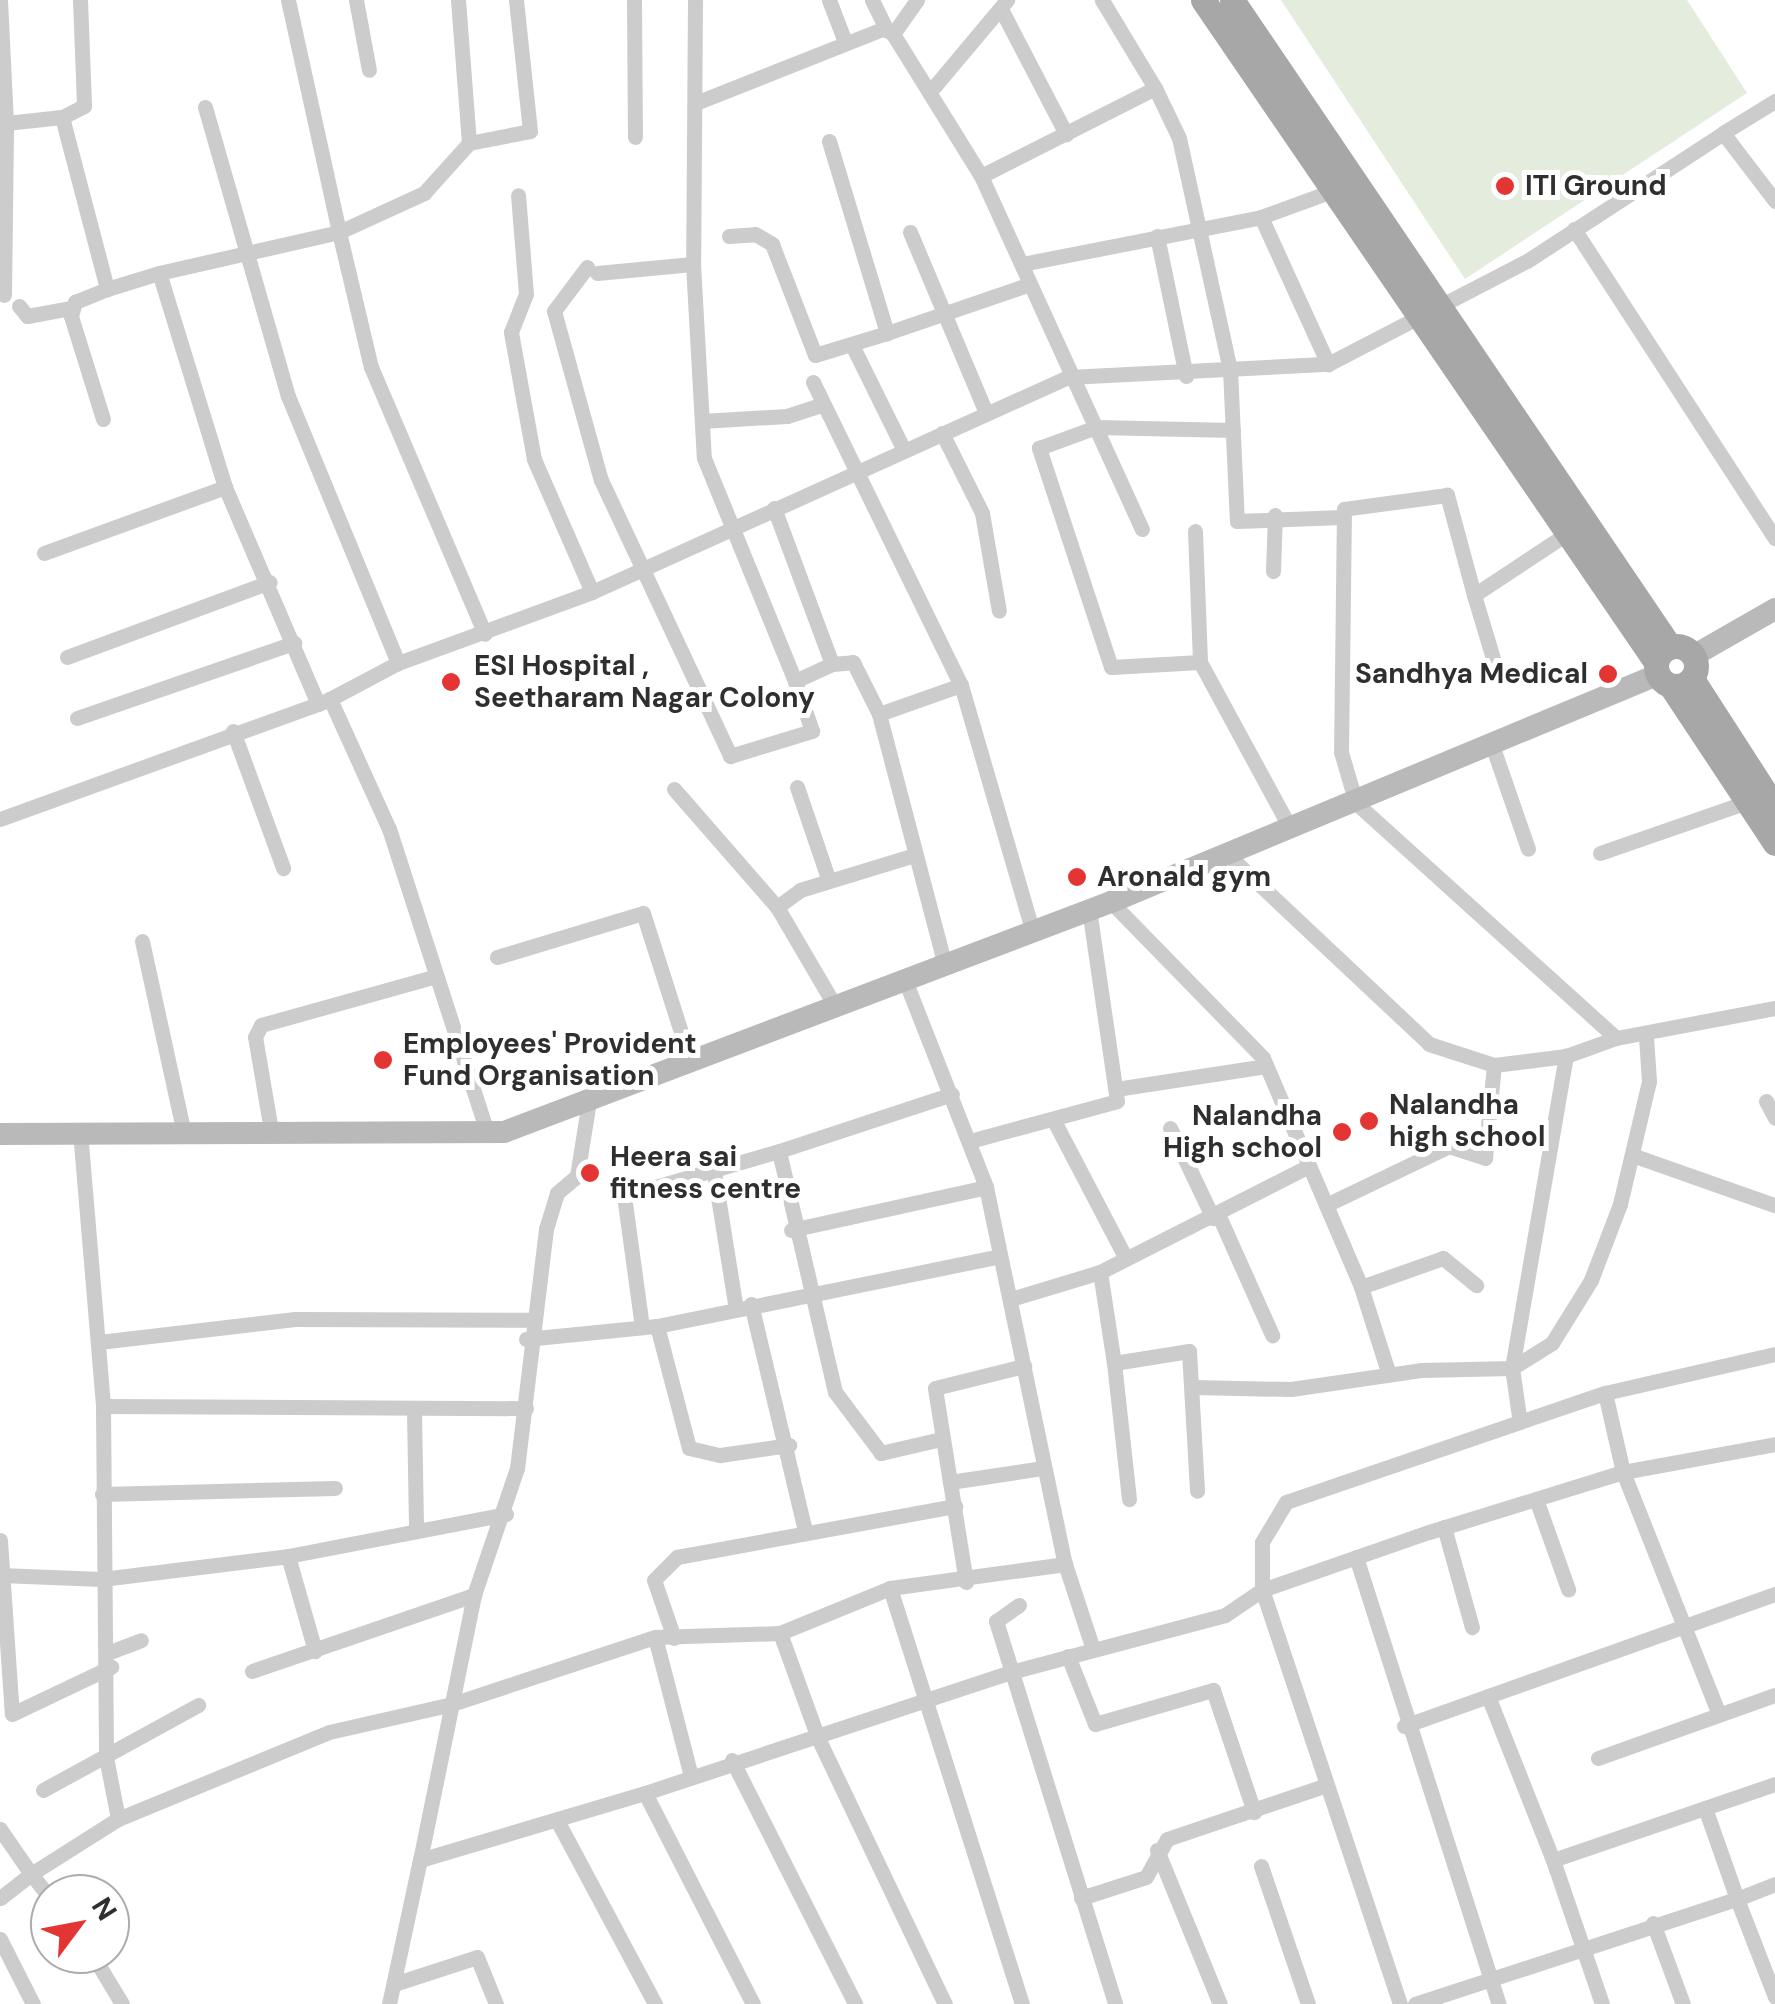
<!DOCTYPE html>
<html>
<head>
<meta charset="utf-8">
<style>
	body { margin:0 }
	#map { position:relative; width:1775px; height:2004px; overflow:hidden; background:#fff; font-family:"DM Sans",sans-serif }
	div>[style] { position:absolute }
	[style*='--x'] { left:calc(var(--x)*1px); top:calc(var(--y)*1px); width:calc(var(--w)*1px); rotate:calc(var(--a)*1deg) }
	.green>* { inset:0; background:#e4ecdd }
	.street>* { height:15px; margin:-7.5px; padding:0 7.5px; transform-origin:7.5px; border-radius:7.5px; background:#ccc }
	.secondary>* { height:22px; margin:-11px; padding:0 11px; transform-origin:11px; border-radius:11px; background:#b9b9b9 }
	.primary>* { height:25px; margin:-12.5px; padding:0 12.5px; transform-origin:12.5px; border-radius:12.5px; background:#a7a7a7 }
	.primary>.ring { margin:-12.5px; padding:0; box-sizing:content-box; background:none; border:25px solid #a7a7a7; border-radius:50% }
	.dots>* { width:28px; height:28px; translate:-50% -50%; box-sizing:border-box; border:5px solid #fff; border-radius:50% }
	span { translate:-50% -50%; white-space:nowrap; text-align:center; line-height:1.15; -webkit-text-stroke:10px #fff; paint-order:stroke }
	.poi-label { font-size:28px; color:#2f2f2f; font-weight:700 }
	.left { translate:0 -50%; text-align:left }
	.right { translate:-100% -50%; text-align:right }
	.north { position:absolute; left:30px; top:1874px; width:100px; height:100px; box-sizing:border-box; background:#fff; border:2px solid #acacac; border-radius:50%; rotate:58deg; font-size:28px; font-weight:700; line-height:40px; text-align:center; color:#2f2f2f }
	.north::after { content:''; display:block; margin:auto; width:35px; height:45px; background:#e33634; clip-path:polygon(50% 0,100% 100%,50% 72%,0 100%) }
</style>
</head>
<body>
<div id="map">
	<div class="green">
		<i style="clip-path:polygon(1281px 0,1687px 0,1747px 93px,1465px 279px)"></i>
	</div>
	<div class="street">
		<i style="--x:0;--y:0;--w:123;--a:87.2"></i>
		<i style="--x:80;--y:0;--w:106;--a:87.8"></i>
		<i style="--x:84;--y:106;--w:25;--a:153"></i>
		<i style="--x:62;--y:117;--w:178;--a:75.3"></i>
		<i style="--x:107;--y:289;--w:54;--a:-17.1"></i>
		<i style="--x:288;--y:0;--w:238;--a:77.6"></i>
		<i style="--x:339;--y:232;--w:94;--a:-24.6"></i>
		<i style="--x:424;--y:193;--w:67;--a:-48"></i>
		<i style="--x:469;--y:143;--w:143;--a:-94.4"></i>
		<i style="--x:356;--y:0;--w:71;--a:79.5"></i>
		<i style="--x:634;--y:0;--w:137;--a:89.6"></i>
		<i style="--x:695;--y:0;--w:264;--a:90.4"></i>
		<i style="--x:693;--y:264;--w:194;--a:86.8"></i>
		<i style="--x:704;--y:458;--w:241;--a:67.8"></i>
		<i style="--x:795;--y:681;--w:41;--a:-24.7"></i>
		<i style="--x:829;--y:0;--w:42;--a:69"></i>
		<i style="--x:872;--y:0;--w:34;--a:64"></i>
		<i style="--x:917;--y:0;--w:42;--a:125.2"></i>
		<i style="--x:893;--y:34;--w:167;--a:58.2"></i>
		<i style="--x:981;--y:176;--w:388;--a:65.5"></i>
		<i style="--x:1002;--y:11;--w:139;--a:62.5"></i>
		<i style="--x:934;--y:87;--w:114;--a:-50"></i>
		<i style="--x:1155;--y:88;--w:55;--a:64.4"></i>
		<i style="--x:1179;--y:138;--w:237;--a:77.6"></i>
		<i style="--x:1230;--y:369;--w:152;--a:87.4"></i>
		<i style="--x:1237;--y:521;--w:105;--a:-2.2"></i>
		<i style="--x:1775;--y:101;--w:61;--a:148.4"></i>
		<i style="--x:1723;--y:133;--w:86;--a:52.6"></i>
		<i style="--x:698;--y:102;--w:198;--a:-21.6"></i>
		<i style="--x:205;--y:107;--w:301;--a:74"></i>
		<i style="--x:288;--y:396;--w:289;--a:67.6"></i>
		<i style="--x:829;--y:141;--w:201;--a:73.2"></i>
		<i style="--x:887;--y:333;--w:151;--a:-18.9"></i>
		<i style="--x:469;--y:143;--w:62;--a:-11.1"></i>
		<i style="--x:530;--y:131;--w:132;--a:-96.1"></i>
		<i style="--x:981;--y:176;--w:195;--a:-26.8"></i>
		<i style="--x:1155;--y:88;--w:103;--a:-121.1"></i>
		<i style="--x:1332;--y:191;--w:76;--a:159.9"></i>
		<i style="--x:1261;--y:217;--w:162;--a:65.5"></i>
		<i style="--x:1328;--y:364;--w:224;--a:-27.4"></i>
		<i style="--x:1527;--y:261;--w:234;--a:-33.1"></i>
		<i style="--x:1574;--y:229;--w:369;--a:57"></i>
		<i style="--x:910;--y:232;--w:196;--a:67.2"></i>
		<i style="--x:729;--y:236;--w:26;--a:-4"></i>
		<i style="--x:755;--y:234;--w:20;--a:30"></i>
		<i style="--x:772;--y:244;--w:119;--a:68.8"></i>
		<i style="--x:815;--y:355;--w:75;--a:-17"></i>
		<i style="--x:1157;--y:236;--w:143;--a:78.3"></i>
		<i style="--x:1022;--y:264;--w:244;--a:-11.1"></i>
		<i style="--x:587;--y:267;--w:55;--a:126.9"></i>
		<i style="--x:554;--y:311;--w:175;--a:74.5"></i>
		<i style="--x:601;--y:480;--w:305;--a:64.9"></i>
		<i style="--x:730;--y:756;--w:86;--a:-17"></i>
		<i style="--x:812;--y:731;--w:53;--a:-108.8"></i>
		<i style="--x:597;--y:273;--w:96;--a:-5.4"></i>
		<i style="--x:4;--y:295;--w:172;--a:-89.3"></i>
		<i style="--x:6;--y:123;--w:56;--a:-6.1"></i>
		<i style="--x:19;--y:306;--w:13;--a:51"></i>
		<i style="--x:27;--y:316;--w:45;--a:-10.3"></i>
		<i style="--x:852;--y:345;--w:117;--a:63.7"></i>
		<i style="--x:813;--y:382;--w:337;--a:64"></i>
		<i style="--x:961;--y:685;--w:254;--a:73.8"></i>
		<i style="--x:103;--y:419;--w:108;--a:-107.3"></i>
		<i style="--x:71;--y:316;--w:15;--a:-74"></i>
		<i style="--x:75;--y:302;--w:35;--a:-22"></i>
		<i style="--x:702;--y:421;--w:85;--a:-3.4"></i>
		<i style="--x:787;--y:416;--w:38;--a:-18"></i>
		<i style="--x:942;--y:433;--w:89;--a:63.4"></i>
		<i style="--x:982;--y:513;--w:99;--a:80.2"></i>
		<i style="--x:774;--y:508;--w:166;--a:69.6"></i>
		<i style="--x:832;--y:664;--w:21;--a:-5"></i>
		<i style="--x:853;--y:662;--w:58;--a:63.4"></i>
		<i style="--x:879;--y:714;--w:260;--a:75.3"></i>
		<i style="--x:1195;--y:531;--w:131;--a:87.8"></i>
		<i style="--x:1200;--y:662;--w:189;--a:61.5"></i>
		<i style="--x:44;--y:553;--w:193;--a:-20"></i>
		<i style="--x:1273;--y:571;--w:56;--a:-88"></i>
		<i style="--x:592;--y:592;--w:522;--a:-24.31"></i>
		<i style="--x:1068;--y:377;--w:260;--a:-2.9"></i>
		<i style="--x:1474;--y:595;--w:104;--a:-105.1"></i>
		<i style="--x:1447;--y:495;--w:104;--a:172.3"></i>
		<i style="--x:1344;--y:509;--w:243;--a:90.7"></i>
		<i style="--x:1341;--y:752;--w:53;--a:73.6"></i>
		<i style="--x:1356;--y:803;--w:350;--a:42.1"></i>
		<i style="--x:1616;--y:1038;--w:162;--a:-10.7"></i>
		<i style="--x:67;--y:657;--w:216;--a:-20.3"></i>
		<i style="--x:1200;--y:662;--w:89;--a:176.8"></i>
		<i style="--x:1111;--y:667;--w:231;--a:-108.2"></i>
		<i style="--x:1039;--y:448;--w:61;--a:-20.2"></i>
		<i style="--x:1096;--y:427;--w:137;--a:1.3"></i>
		<i style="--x:1495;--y:665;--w:73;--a:-106.7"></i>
		<i style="--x:1474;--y:595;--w:107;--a:-33.5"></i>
		<i style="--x:330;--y:699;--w:13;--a:157"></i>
		<i style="--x:318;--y:704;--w:236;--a:-113.2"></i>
		<i style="--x:225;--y:487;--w:224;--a:-107.1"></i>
		<i style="--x:159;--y:273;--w:185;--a:-12.8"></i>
		<i style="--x:339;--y:232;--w:139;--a:76.7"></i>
		<i style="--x:371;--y:367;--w:290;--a:66.9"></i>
		<i style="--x:879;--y:714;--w:87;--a:-19.5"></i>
		<i style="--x:77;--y:718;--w:230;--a:-19.1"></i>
		<i style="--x:233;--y:731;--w:146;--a:69.9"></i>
		<i style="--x:1491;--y:742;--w:113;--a:70.9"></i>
		<i style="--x:797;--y:787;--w:99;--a:71.2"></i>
		<i style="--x:674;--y:789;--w:157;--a:48.9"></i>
		<i style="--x:777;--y:907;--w:115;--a:59.6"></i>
		<i style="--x:0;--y:819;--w:338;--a:-19.9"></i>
		<i style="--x:1600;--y:853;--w:156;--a:-19.1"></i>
		<i style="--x:1227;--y:854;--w:277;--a:43.2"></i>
		<i style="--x:1429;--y:1044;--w:68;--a:17.9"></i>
		<i style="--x:1111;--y:902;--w:218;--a:45.7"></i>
		<i style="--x:1263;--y:1058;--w:249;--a:66.8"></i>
		<i style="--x:1361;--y:1287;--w:87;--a:-19.5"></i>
		<i style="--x:1443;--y:1258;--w:43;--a:39.3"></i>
		<i style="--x:777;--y:907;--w:29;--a:-36"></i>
		<i style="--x:800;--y:890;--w:116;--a:-17"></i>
		<i style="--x:142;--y:941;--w:198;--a:77.7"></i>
		<i style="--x:497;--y:957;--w:152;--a:-16.8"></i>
		<i style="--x:643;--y:913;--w:154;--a:72.3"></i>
		<i style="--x:905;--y:980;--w:222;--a:68.6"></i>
		<i style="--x:986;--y:1187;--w:385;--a:78.2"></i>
		<i style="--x:1065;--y:1564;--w:89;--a:71.8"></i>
		<i style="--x:1116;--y:1089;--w:152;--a:-8.7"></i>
		<i style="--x:589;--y:1101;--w:76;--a:99.1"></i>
		<i style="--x:577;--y:1176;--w:26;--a:140"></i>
		<i style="--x:557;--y:1193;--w:38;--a:107"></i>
		<i style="--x:546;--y:1229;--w:241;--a:96.9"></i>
		<i style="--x:517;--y:1468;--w:134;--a:108.7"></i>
		<i style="--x:474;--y:1595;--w:270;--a:101.5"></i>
		<i style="--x:420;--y:1860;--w:235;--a:-16.6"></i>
		<i style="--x:645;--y:1793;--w:237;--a:62.9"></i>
		<i style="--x:1766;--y:1101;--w:19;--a:62"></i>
		<i style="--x:1053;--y:1119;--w:156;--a:62.4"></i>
		<i style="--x:1170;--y:1128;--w:100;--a:64.5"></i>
		<i style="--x:80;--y:1131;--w:276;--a:85.2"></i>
		<i style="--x:103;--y:1406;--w:351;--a:89.5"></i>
		<i style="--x:106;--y:1757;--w:63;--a:79"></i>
		<i style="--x:487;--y:1132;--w:318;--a:-107.9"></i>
		<i style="--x:389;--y:829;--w:143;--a:-114.4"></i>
		<i style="--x:330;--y:699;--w:77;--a:-27.9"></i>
		<i style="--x:398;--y:663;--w:207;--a:-20.1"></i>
		<i style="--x:592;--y:592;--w:145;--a:-113.6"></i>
		<i style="--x:534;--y:459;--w:129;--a:-100.3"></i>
		<i style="--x:511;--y:332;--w:41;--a:-68.5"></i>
		<i style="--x:526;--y:294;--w:99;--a:-94.6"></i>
		<i style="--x:272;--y:1136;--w:100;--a:-99.7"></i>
		<i style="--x:255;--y:1037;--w:13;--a:-63"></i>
		<i style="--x:261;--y:1025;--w:179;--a:-15.6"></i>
		<i style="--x:970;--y:1141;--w:152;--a:-15.2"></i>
		<i style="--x:1117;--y:1101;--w:194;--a:-98.3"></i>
		<i style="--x:1632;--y:1155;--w:151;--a:19.4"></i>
		<i style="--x:714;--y:1172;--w:139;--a:80.9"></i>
		<i style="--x:1326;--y:1205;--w:136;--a:-25.6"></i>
		<i style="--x:1449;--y:1146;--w:38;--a:18"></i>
		<i style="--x:1485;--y:1158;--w:93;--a:-84.5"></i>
		<i style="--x:1494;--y:1065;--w:73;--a:-7.1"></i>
		<i style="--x:1218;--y:1214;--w:133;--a:65.9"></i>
		<i style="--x:791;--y:1230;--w:200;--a:-12.4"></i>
		<i style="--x:1100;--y:1272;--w:92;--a:81.3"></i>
		<i style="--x:1114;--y:1363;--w:76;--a:-9.1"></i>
		<i style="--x:1189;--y:1351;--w:140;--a:86.7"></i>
		<i style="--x:1361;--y:1287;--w:92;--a:72.3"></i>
		<i style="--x:1014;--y:1298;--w:90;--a:-16.8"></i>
		<i style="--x:1100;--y:1272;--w:234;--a:-26.9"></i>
		<i style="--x:751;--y:1304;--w:233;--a:76.6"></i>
		<i style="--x:657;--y:1326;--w:126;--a:75.3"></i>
		<i style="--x:689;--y:1448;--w:32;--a:13"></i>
		<i style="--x:720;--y:1455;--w:70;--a:-8.2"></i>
		<i style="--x:642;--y:1327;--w:132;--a:-97.8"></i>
		<i style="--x:624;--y:1196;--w:161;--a:-16.2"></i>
		<i style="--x:526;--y:1339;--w:132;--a:-5.7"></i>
		<i style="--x:657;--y:1326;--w:350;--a:-11.5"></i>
		<i style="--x:99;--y:1342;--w:197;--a:-6.7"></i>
		<i style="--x:295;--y:1319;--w:233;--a:0.2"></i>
		<i style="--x:1114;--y:1363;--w:137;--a:83.7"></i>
		<i style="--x:1193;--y:1387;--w:98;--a:1.2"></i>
		<i style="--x:1291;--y:1389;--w:131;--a:-8.3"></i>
		<i style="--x:1421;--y:1370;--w:91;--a:-1.3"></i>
		<i style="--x:1512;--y:1368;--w:47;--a:-32"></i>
		<i style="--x:1552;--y:1343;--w:74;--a:-58.2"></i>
		<i style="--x:1591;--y:1280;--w:81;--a:-69.1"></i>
		<i style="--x:1620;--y:1204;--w:126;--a:-76.7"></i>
		<i style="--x:1649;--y:1081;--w:44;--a:-93.9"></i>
		<i style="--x:1605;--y:1393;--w:174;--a:-12.9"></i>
		<i style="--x:103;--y:1406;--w:423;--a:0.3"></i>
		<i style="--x:414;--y:1411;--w:117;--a:89"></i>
		<i style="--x:1519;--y:1416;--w:49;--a:-98.3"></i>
		<i style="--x:1512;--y:1368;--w:317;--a:-80.2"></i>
		<i style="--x:1566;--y:1056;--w:53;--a:-19.8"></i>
		<i style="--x:941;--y:1439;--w:62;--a:166.9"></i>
		<i style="--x:881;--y:1453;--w:76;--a:-127"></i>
		<i style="--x:835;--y:1392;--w:247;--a:-103.1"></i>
		<i style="--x:779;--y:1151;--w:182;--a:-18.2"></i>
		<i style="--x:950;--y:1482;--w:94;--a:-8.6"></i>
		<i style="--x:102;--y:1494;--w:233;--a:-1.5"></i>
		<i style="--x:1536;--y:1499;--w:96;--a:70.4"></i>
		<i style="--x:1444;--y:1527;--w:104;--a:74.4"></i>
		<i style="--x:0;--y:1540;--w:174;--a:86.1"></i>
		<i style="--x:12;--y:1714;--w:110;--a:-25.4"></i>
		<i style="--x:288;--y:1556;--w:99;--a:74.1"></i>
		<i style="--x:1356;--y:1557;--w:469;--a:72.3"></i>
		<i style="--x:0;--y:1575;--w:102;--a:2.2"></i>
		<i style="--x:102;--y:1579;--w:187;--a:-7"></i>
		<i style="--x:288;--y:1556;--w:222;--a:-10.9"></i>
		<i style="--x:966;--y:1582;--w:196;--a:-99.1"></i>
		<i style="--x:935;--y:1388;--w:92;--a:-13.9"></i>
		<i style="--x:890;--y:1588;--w:436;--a:72.4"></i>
		<i style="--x:1019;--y:1605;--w:28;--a:145"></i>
		<i style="--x:996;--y:1621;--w:401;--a:72.7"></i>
		<i style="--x:780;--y:1633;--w:112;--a:70.1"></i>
		<i style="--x:818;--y:1738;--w:295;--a:64.5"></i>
		<i style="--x:655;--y:1637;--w:139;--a:75.5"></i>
		<i style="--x:674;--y:1638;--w:61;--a:-109"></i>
		<i style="--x:654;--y:1580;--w:33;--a:-45"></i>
		<i style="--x:677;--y:1557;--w:283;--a:-10.4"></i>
		<i style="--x:110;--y:1652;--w:33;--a:-21"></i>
		<i style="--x:1068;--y:1656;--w:73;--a:68.3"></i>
		<i style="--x:1095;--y:1724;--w:123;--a:-16.1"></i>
		<i style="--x:1213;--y:1690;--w:129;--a:71.4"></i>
		<i style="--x:252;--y:1671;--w:235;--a:-18.9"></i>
		<i style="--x:1488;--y:1696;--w:176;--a:68.4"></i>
		<i style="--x:1404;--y:1726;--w:394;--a:-19.6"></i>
		<i style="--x:1598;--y:1758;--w:188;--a:-19.6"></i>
		<i style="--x:732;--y:1760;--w:273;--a:63.2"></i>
		<i style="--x:43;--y:1790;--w:177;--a:-28.7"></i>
		<i style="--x:645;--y:1793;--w:385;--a:-18.3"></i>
		<i style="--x:1011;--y:1672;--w:221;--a:-14.9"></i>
		<i style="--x:1225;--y:1615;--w:45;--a:-34"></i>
		<i style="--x:1262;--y:1590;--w:177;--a:-19.2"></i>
		<i style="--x:1429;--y:1532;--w:203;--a:-17.2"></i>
		<i style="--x:1623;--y:1472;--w:155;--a:-10.4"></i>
		<i style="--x:1705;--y:1808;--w:96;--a:70.6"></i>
		<i style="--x:1737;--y:1899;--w:41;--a:-21.5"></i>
		<i style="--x:559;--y:1824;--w:204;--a:61.9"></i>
		<i style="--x:0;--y:1829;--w:55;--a:55.4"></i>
		<i style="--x:31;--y:1874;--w:39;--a:142"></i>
		<i style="--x:1157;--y:1850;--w:166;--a:67.8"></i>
		<i style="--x:1261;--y:1866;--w:146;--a:71.2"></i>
		<i style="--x:50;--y:1898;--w:31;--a:-128"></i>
		<i style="--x:31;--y:1874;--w:103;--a:-32.3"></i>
		<i style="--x:118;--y:1819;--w:228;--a:-22.4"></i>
		<i style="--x:329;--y:1732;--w:126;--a:-12.8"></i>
		<i style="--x:452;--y:1704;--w:214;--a:-18.3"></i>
		<i style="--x:655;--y:1637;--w:125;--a:-1.8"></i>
		<i style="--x:780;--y:1633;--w:119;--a:-22.2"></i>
		<i style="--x:890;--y:1588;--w:177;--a:-7.8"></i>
		<i style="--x:1081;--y:1898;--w:68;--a:-17.9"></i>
		<i style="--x:1146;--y:1877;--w:43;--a:-61.1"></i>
		<i style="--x:1167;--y:1839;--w:166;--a:-18.7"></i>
		<i style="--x:1653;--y:1923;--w:86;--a:69.7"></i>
		<i style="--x:0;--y:1939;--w:73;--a:63.1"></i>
		<i style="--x:92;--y:1954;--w:58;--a:59"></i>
		<i style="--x:394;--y:1984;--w:87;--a:-18"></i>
		<i style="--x:477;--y:1957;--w:51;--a:68"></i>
		<i style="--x:389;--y:2004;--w:147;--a:-77.9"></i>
		<i style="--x:1400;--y:2004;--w:436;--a:-108.4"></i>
		<i style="--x:1262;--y:1590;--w:48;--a:-90"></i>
		<i style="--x:1262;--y:1542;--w:47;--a:-59"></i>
		<i style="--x:1286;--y:1502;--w:337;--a:-18.9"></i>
		<i style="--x:1605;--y:1393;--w:81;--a:77.2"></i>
		<i style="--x:1623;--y:1472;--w:260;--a:68.4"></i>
		<i style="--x:1415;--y:2004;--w:339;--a:-18.1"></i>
		<i style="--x:1737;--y:1899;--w:105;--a:68.8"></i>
		<i style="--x:1602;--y:2004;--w:152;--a:-108.8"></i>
		<i style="--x:1553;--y:1860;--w:235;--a:-18.9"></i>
	</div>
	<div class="secondary">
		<i style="--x:1693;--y:656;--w:95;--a:-29.8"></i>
		<i style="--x:0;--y:1134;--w:504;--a:-0.23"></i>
		<i style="--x:504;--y:1132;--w:649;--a:-20.75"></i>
		<i style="--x:1111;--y:902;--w:591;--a:-22.58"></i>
	</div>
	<div class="primary">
		<i style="--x:1203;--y:0;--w:802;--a:55.62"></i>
		<i style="--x:1232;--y:0;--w:781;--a:55.9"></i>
		<i class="ring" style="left:1656px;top:646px;width:15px;height:15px"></i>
		<i style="--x:1692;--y:679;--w:153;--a:57.2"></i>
		<i style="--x:1671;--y:686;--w:188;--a:56.5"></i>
	</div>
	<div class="dots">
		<i style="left:1505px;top:186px;background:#e33634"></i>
		<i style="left:1608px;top:674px;background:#e33634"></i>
		<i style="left:451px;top:682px;background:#e33634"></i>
		<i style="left:1077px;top:877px;background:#e33634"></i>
		<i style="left:383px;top:1060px;background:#e33634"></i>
		<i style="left:1369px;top:1121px;background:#e33634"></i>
		<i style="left:1342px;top:1132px;background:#e33634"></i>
		<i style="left:590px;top:1173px;background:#e33634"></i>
	</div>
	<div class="poi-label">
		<span class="left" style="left:1525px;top:186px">ITI Ground</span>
		<span class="left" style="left:474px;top:682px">ESI Hospital ,<br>Seetharam Nagar Colony</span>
		<span class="right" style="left:1588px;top:674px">Sandhya Medical</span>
		<span class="left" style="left:1097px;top:877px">Aronald gym</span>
		<span class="left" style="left:403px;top:1060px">Employees' Provident<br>Fund Organisation</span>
		<span class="left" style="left:1389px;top:1121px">Nalandha<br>high school</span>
		<span class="right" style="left:1322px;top:1132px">Nalandha<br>High school</span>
		<span class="left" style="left:610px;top:1173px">Heera sai<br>fitness centre</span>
	</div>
	<div class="north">N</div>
</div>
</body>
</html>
